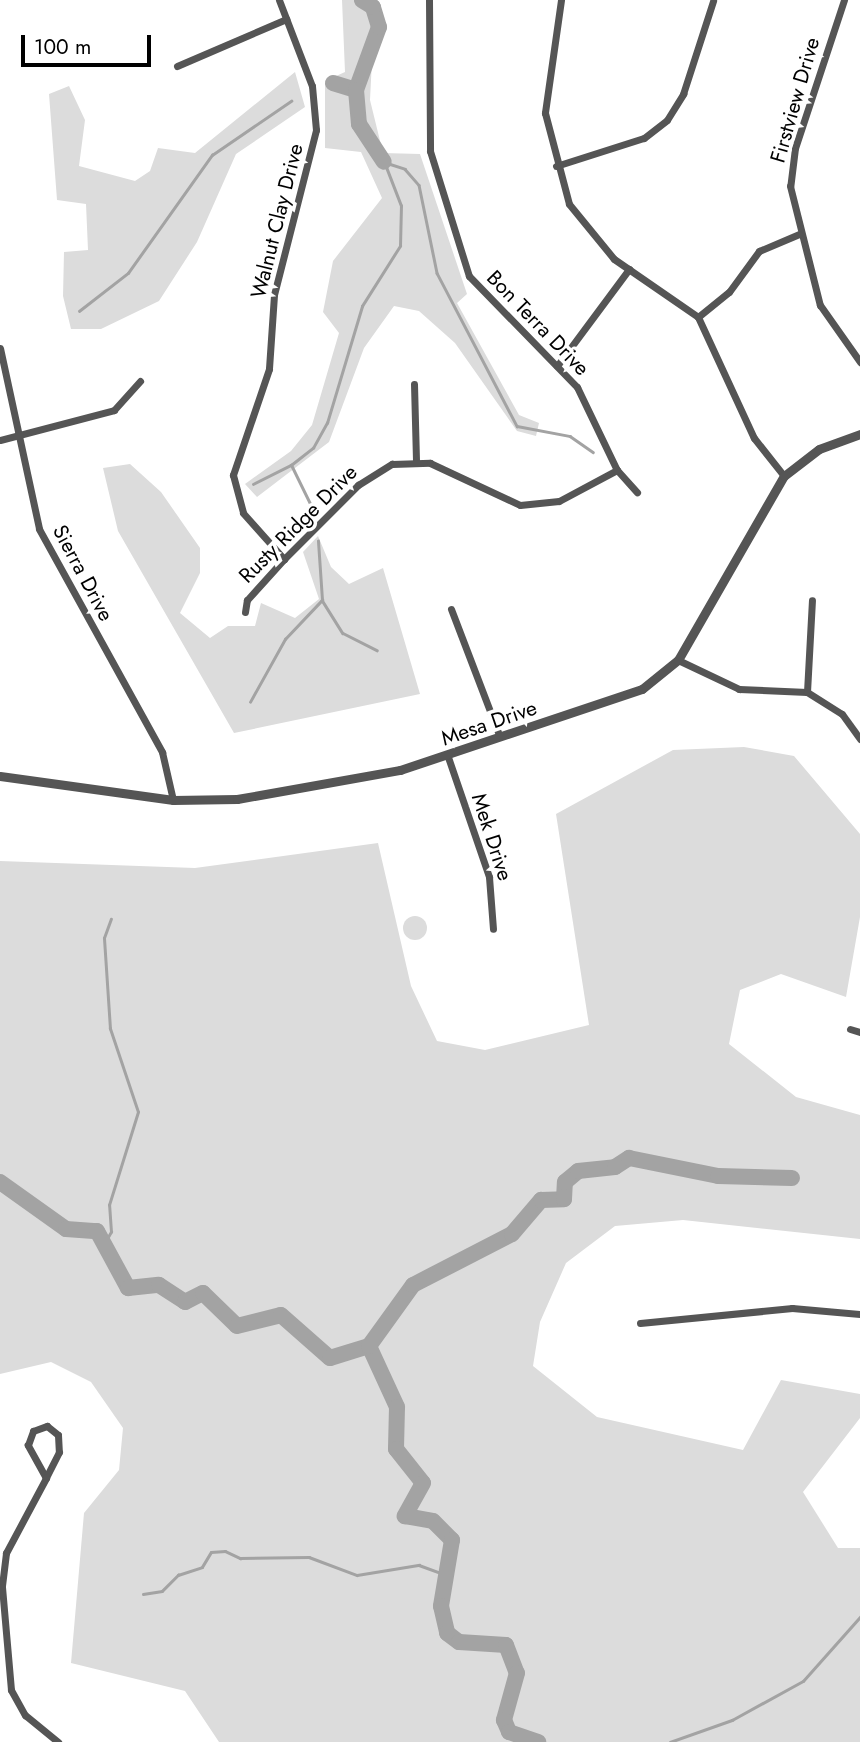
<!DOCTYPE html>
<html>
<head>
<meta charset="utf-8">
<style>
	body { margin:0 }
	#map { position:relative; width:860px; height:1742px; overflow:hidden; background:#fff; font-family:Jost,sans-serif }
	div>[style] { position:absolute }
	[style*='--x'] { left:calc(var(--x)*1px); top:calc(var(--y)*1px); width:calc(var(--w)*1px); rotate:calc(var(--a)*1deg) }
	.green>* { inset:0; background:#dcdcdc }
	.round { border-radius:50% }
	.stream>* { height:2.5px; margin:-1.25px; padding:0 1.25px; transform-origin:1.25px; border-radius:1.25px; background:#a3a3a3 }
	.river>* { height:16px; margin:-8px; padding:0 8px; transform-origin:8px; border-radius:8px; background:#a3a3a3 }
	.minor>* { height:7px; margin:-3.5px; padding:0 3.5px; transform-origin:3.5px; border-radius:3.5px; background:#555 }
	.tertiary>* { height:9px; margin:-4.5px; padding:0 4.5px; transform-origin:4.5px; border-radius:4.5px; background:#555 }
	span { translate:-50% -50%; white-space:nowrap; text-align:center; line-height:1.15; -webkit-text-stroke:7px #fff; paint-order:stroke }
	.street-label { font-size:21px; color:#000 }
	.scale { position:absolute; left:21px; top:35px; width:130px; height:32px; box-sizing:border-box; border:4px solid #000; border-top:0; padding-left:9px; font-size:21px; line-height:24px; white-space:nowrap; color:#000; -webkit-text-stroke:5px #fff; paint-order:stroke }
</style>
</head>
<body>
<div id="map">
	<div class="green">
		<i style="clip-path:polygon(342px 0,375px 0,370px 100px,383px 153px,420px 154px,467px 294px,457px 303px,519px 415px,539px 423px,536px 436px,517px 431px,455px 343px,419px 311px,394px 306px,364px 348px,329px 442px,257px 497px,245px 484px,291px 451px,312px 425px,339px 333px,323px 312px,333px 261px,382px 198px,361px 152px,325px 148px,325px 81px,345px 72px)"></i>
		<i style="clip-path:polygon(295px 72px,305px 107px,236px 154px,197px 242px,159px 301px,101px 329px,71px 329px,63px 296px,64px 252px,88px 250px,86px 204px,57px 200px,49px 94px,69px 86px,85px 120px,79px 166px,135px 181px,150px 171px,158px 148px,195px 153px)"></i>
		<i style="clip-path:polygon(130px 464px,161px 492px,200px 548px,200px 573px,180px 613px,210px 638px,228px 626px,255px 626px,261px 603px,295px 618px,319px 599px,303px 552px,318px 536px,331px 567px,349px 584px,383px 568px,420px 694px,234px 733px,118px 531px,103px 468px)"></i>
		<i style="clip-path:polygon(744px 747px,794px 756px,860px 834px,860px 917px,846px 997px,781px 974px,740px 990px,729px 1044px,796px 1097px,860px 1115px,860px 1239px,683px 1220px,615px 1226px,566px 1263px,540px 1322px,533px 1366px,597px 1417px,743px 1450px,781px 1380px,860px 1394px,860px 1418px,803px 1492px,838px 1548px,860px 1548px,860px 1742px,219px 1742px,185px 1691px,71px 1663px,84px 1513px,119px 1470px,123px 1428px,91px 1382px,51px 1362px,0 1374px,0 861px,195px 868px,378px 843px,411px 986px,437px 1041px,485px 1050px,589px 1025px,556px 814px,673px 750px)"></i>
		<i class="round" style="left:403px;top:916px;width:24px;height:24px"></i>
	</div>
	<div class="stream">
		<i style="--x:384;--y:162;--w:22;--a:18"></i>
		<i style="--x:405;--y:169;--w:21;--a:49"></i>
		<i style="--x:419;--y:185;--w:90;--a:78.4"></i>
		<i style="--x:437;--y:273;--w:173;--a:62.4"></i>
		<i style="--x:517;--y:426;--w:54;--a:10.7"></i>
		<i style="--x:570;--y:436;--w:28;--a:35"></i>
		<i style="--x:79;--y:311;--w:62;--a:-37.8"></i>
		<i style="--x:128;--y:273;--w:145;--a:-54.6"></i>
		<i style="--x:212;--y:155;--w:96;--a:-34.4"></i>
		<i style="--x:253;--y:484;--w:42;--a:-26.6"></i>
		<i style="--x:314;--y:512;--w:52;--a:-116.1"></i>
		<i style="--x:291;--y:465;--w:28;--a:-38"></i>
		<i style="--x:313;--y:448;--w:29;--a:-61"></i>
		<i style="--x:327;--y:423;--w:122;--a:-73.3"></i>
		<i style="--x:362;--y:306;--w:71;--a:-57.7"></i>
		<i style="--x:400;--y:246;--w:40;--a:-88.6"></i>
		<i style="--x:401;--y:206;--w:47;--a:-111.1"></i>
		<i style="--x:322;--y:600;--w:39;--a:58"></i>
		<i style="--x:343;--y:633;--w:38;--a:27"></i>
		<i style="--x:250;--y:702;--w:72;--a:-60.9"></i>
		<i style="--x:285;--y:639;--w:54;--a:-46.5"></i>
		<i style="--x:322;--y:600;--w:59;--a:-93.9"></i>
		<i style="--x:104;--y:1244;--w:14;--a:-60"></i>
		<i style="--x:111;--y:1232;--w:27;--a:-94"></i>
		<i style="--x:109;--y:1205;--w:97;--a:-72.7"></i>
		<i style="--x:138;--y:1112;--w:88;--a:-108.6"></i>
		<i style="--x:110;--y:1029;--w:91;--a:-93.8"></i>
		<i style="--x:104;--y:938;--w:20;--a:-70"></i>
		<i style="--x:143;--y:1594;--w:19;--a:-9"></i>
		<i style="--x:162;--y:1591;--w:23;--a:-45"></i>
		<i style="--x:178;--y:1575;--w:25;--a:-18"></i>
		<i style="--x:202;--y:1567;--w:17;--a:-59"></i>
		<i style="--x:211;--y:1552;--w:14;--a:-4"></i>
		<i style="--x:225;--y:1551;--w:17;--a:25"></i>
		<i style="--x:240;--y:1558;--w:69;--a:-0.8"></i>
		<i style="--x:309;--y:1557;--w:51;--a:20.6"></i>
		<i style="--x:357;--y:1575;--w:63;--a:-9.2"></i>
		<i style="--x:419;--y:1565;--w:29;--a:20"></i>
		<i style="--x:670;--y:1742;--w:66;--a:-19.5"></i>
		<i style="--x:732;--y:1720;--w:81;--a:-28.8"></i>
		<i style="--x:803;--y:1681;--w:86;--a:-48.3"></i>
	</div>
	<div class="river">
		<i style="--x:333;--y:83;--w:24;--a:17"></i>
		<i style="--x:356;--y:90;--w:67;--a:-69.9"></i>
		<i style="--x:379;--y:27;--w:21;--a:-107"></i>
		<i style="--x:373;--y:7;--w:13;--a:-148"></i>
		<i style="--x:356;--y:90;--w:34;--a:85"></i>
		<i style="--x:359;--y:124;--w:45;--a:56.7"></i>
		<i style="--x:0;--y:1182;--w:81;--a:35.5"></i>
		<i style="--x:66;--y:1229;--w:31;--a:4"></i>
		<i style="--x:97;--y:1231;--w:65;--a:61.5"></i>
		<i style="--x:128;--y:1288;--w:31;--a:-6"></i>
		<i style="--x:159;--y:1285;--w:31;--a:33"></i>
		<i style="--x:185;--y:1302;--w:20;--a:-27"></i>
		<i style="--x:203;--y:1293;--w:47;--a:44.1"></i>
		<i style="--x:237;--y:1326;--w:45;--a:-14"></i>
		<i style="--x:281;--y:1315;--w:65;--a:41.3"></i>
		<i style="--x:330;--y:1358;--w:41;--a:-17.1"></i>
		<i style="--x:369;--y:1346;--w:67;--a:65.3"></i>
		<i style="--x:397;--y:1407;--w:42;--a:91.4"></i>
		<i style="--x:396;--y:1449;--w:43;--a:51.5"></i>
		<i style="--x:423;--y:1483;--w:38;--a:119"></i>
		<i style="--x:405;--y:1516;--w:28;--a:10"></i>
		<i style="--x:433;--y:1521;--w:27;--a:45"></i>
		<i style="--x:452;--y:1540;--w:67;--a:99.5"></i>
		<i style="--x:441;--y:1606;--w:28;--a:77"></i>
		<i style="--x:447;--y:1633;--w:15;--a:37"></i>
		<i style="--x:459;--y:1642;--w:47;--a:3.7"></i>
		<i style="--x:506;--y:1645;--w:30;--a:69"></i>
		<i style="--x:517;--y:1673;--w:49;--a:105.5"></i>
		<i style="--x:504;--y:1720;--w:13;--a:67"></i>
		<i style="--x:509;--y:1732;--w:31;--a:19"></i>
		<i style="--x:369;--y:1346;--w:75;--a:-54.2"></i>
		<i style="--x:413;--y:1285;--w:111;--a:-27.3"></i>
		<i style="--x:512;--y:1234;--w:45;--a:-49.5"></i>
		<i style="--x:541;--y:1200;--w:23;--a:-2"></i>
		<i style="--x:564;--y:1199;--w:17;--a:-87"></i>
		<i style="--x:565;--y:1182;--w:17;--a:-40"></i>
		<i style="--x:578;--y:1171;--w:37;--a:-6"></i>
		<i style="--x:615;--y:1167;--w:17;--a:-33"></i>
		<i style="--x:629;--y:1158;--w:91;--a:11.4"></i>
		<i style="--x:718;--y:1176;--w:74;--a:1.5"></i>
	</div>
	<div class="minor">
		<i style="--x:279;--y:0;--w:92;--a:69"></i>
		<i style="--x:312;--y:86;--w:44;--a:84.8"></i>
		<i style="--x:316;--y:130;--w:170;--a:104.3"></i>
		<i style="--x:274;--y:295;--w:74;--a:93.9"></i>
		<i style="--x:269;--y:369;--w:112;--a:108.8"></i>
		<i style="--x:233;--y:475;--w:39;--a:75"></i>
		<i style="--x:243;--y:513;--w:62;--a:48.3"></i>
		<i style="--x:429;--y:0;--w:151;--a:89.6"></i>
		<i style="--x:430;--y:151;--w:131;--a:72.7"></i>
		<i style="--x:469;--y:276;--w:155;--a:45.8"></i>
		<i style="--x:577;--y:387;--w:92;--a:64.3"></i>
		<i style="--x:617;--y:470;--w:30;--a:48"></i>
		<i style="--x:561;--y:0;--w:114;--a:98.1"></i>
		<i style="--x:545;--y:113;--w:94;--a:75.2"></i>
		<i style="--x:569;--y:204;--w:71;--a:50.7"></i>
		<i style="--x:614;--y:259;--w:102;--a:34.6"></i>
		<i style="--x:698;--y:317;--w:133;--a:65.2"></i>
		<i style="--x:754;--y:438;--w:48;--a:51.7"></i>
		<i style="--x:844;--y:0;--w:156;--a:108.3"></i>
		<i style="--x:795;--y:148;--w:38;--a:97"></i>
		<i style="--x:790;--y:186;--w:123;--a:75.9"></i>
		<i style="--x:820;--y:305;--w:70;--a:54.9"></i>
		<i style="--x:177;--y:66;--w:119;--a:-23.3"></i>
		<i style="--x:556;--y:166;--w:92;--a:-17.7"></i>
		<i style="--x:644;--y:138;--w:29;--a:-38"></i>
		<i style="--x:667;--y:120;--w:31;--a:-58"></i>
		<i style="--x:683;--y:94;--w:98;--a:-72.1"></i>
		<i style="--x:698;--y:317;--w:40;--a:-39"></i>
		<i style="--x:729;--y:292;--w:51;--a:-53.8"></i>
		<i style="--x:759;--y:251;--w:43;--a:-23"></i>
		<i style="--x:0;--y:348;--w:185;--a:77.8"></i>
		<i style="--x:39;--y:529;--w:255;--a:61.1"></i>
		<i style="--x:162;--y:752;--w:49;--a:77.1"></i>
		<i style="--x:557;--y:366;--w:121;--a:-53.4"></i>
		<i style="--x:414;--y:384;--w:77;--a:88.5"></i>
		<i style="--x:0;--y:440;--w:118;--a:-14.7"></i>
		<i style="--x:114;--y:410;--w:39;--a:-48"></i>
		<i style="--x:451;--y:609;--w:137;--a:69.1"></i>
		<i style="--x:245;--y:612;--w:12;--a:-81"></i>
		<i style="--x:247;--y:600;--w:55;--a:-47.9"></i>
		<i style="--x:284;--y:559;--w:105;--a:-45"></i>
		<i style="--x:358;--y:485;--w:40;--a:-32"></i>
		<i style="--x:392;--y:464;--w:38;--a:-2"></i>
		<i style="--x:430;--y:463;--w:99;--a:25"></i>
		<i style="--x:520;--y:505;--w:39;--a:-6"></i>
		<i style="--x:559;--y:501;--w:66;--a:-28.1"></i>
		<i style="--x:678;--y:660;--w:68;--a:25.4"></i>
		<i style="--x:739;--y:689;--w:68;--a:2.5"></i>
		<i style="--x:807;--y:692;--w:41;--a:32.2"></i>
		<i style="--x:842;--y:714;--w:31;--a:54"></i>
		<i style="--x:807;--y:692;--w:92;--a:-86.9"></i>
		<i style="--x:448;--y:757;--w:127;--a:71.1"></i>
		<i style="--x:489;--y:877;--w:52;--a:85.6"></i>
		<i style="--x:850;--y:1029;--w:10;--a:17"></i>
		<i style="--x:640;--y:1323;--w:153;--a:-5.6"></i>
		<i style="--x:792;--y:1308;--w:68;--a:5"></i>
		<i style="--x:46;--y:1478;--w:38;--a:-119"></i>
		<i style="--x:28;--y:1445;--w:15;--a:-70"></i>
		<i style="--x:33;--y:1431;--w:15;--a:-20"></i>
		<i style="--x:47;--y:1426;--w:14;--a:39"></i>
		<i style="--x:58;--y:1435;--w:17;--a:87"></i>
		<i style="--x:59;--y:1452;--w:29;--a:117"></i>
		<i style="--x:46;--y:1478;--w:85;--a:118.1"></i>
		<i style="--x:6;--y:1553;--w:34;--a:97"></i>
		<i style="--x:2;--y:1587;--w:103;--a:85"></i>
		<i style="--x:11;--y:1690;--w:29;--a:61"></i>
		<i style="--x:25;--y:1715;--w:43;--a:39.3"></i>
	</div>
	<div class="tertiary">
		<i style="--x:0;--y:776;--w:175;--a:7.9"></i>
		<i style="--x:173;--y:800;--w:64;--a:-0.9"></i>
		<i style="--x:237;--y:799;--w:166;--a:-10.1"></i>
		<i style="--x:400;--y:770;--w:255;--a:-18.5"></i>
		<i style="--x:642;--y:689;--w:46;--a:-38.9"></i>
		<i style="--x:678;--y:660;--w:212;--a:-60.1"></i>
		<i style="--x:784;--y:476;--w:44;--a:-37.6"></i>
		<i style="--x:819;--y:449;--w:44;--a:-20.1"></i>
	</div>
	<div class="street-label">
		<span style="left:795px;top:100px;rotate:-74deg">Firstview Drive</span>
		<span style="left:277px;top:221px;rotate:-76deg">Walnut Clay Drive</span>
		<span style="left:538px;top:323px;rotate:46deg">Bon Terra Drive</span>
		<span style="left:298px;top:524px;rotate:-45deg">Rusty Ridge Drive</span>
		<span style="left:83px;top:573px;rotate:62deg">Sierra Drive</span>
		<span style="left:489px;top:723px;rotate:-19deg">Mesa Drive</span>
		<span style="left:492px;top:837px;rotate:72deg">Mek Drive</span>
	</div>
	<div class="scale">100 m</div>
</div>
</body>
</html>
